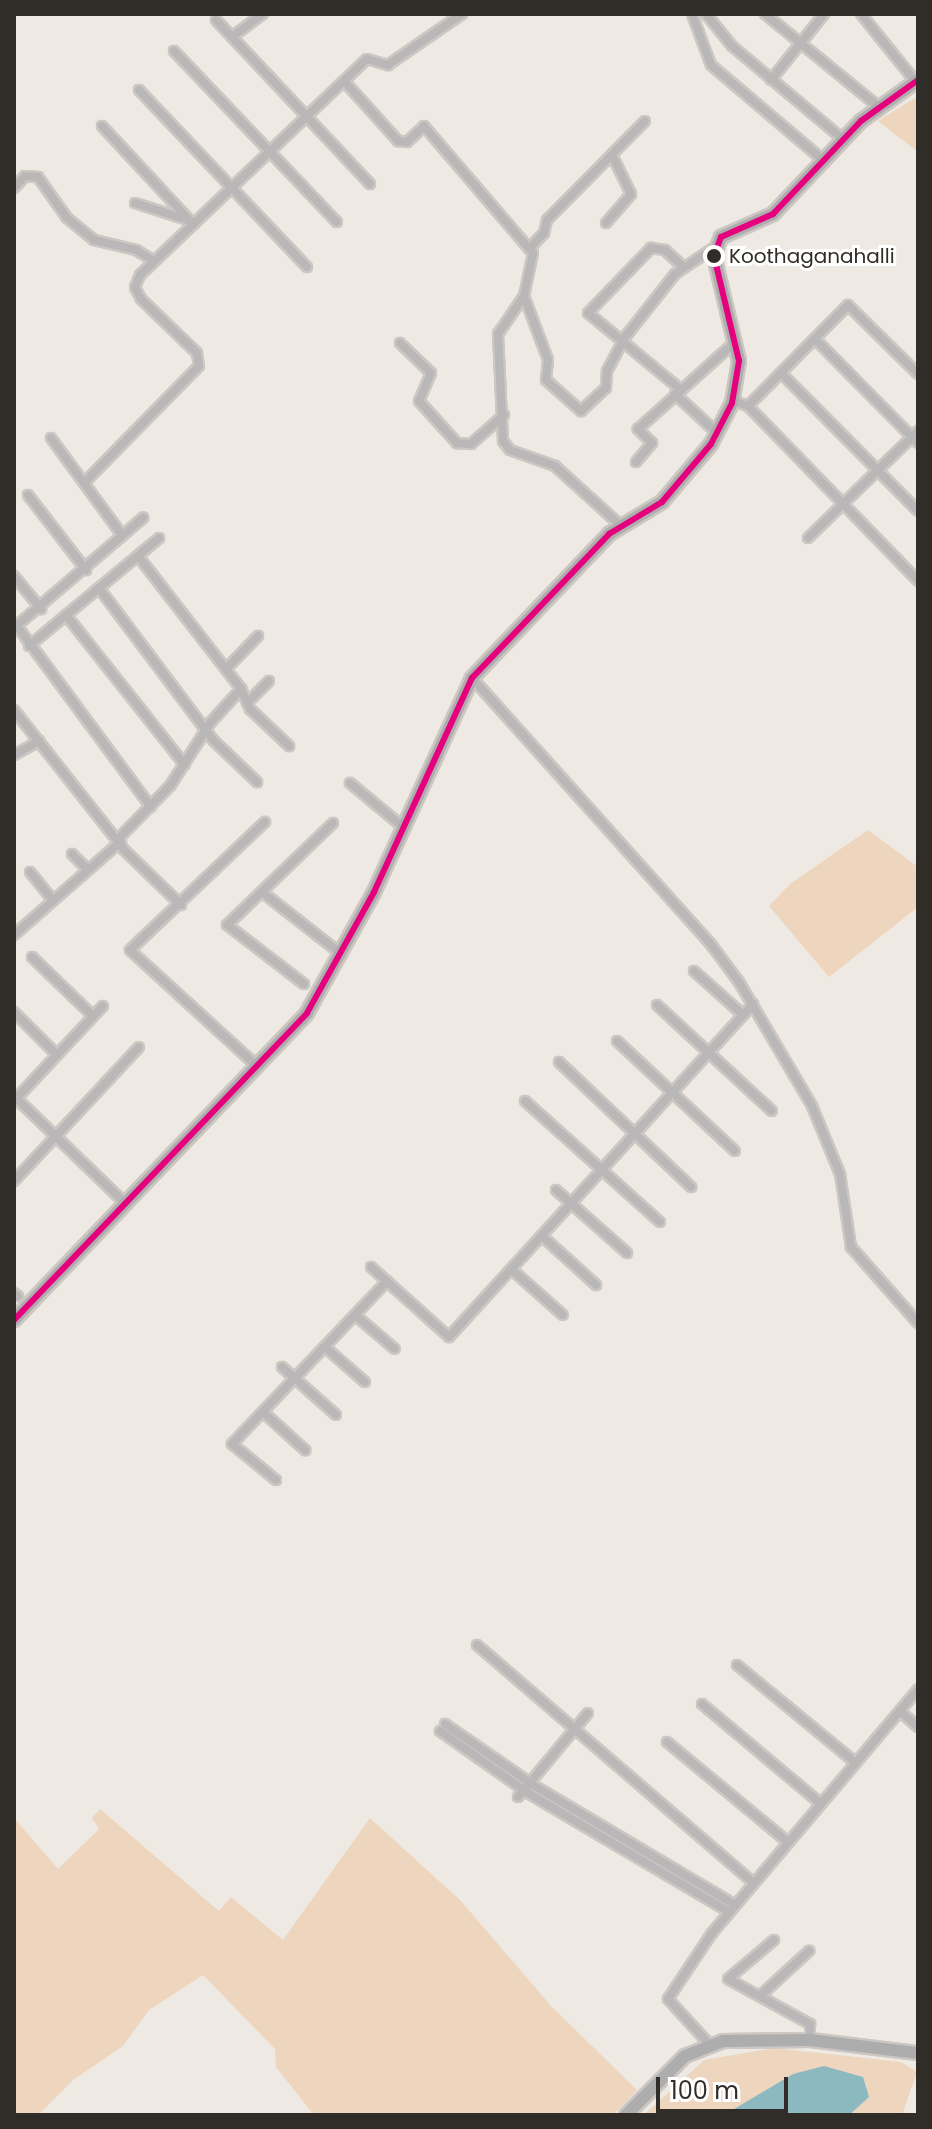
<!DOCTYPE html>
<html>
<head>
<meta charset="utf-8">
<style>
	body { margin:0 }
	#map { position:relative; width:932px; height:2129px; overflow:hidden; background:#efe9e4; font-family:Poppins,sans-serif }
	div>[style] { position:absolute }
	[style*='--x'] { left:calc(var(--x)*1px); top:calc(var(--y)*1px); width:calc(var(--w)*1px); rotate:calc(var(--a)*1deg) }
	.green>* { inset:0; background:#edd5be }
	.water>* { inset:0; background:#8cb8c0 }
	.roads { filter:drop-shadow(2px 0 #ccc7c3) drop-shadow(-2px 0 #ccc7c3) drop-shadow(0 2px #ccc7c3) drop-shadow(0 -2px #ccc7c3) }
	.street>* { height:8px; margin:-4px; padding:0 4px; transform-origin:4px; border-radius:4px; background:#b9b7b7 }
	.secondary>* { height:12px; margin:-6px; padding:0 6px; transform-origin:6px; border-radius:6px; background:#aeadad }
	.bus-1>* { height:6px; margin:-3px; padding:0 3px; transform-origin:3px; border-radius:3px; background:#e5007d }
	.dots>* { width:22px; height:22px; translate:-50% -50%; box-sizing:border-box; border:4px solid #fff; border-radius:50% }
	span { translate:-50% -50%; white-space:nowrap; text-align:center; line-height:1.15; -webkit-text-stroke:6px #fff; paint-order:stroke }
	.bus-label { font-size:20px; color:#302c28 }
	.left { translate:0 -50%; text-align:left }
	.frame { position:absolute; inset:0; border:16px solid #302c28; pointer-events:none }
	.scale { position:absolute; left:656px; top:2077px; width:132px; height:36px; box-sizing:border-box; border:4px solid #302c28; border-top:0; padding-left:10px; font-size:24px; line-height:28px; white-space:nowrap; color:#302c28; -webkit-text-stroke:6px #fff; paint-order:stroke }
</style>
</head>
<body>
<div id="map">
	<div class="green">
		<i style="clip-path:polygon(918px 96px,918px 152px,878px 121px)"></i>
		<i style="clip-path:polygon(868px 830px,918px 867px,918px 907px,829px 977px,769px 906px,790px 884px)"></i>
		<i style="clip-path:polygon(100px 1809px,219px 1911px,231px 1897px,283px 1940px,370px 1818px,461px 1901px,551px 2006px,637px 2090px,613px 2115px,314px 2115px,276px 2067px,275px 2049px,203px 1975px,149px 2010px,123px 2046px,73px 2080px,38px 2115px,14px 2115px,14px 1818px,58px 1869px,99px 1829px,92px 1818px)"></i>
		<i style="clip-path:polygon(774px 2048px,901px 2062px,917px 2072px,902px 2115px,644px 2115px,704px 2060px)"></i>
	</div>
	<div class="water">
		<i style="clip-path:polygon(824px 2066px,863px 2077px,869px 2097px,849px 2115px,724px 2115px,793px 2074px)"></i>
	</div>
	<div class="roads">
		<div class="street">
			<i style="--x:692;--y:14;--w:54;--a:69.6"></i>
			<i style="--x:711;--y:65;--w:147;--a:40.3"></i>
			<i style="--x:706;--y:14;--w:41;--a:50.9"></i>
			<i style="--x:732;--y:46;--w:145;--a:40"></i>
			<i style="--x:765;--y:14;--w:146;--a:39.2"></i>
			<i style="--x:861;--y:14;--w:86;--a:51.1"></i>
			<i style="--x:216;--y:20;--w:225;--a:46.8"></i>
			<i style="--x:232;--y:37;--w:39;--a:-37"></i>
			<i style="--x:174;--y:51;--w:236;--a:46.4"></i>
			<i style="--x:771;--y:80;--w:85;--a:-51.2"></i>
			<i style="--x:344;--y:81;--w:81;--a:48"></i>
			<i style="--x:398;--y:141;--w:9;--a:6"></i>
			<i style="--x:407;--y:142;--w:23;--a:-43"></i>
			<i style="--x:424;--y:126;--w:167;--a:49.4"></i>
			<i style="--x:533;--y:253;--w:44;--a:101.8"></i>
			<i style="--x:524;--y:296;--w:46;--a:124.4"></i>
			<i style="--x:498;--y:334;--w:107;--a:87.3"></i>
			<i style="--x:503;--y:441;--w:11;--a:52"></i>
			<i style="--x:510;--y:450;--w:48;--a:19.6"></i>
			<i style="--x:555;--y:466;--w:88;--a:42.2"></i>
			<i style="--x:139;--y:90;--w:244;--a:46.5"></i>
			<i style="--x:102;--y:126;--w:134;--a:47.1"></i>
			<i style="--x:14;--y:188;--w:16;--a:-47"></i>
			<i style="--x:25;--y:176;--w:13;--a:4"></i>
			<i style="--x:38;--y:177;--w:50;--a:54.7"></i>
			<i style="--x:67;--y:218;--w:35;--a:39"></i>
			<i style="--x:94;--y:240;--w:43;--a:13.4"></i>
			<i style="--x:136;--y:250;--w:21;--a:31"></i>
			<i style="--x:135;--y:203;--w:56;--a:17.8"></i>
			<i style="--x:606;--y:223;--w:38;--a:-49"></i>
			<i style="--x:631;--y:194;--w:43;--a:-116"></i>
			<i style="--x:529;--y:249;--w:22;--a:-47"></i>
			<i style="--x:544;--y:233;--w:13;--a:-77"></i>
			<i style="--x:547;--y:220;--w:139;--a:-45.3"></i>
			<i style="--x:524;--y:296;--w:68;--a:69.4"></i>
			<i style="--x:548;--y:360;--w:20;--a:96"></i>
			<i style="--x:546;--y:380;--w:47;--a:41.5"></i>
			<i style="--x:581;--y:411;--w:34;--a:-43"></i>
			<i style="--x:606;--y:388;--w:17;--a:-87"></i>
			<i style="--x:607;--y:371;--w:40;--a:-62"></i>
			<i style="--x:626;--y:336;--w:79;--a:-51.7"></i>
			<i style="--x:675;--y:274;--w:48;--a:-34"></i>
			<i style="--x:815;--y:339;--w:146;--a:45.3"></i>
			<i style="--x:400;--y:343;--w:43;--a:44.1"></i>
			<i style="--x:431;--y:373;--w:30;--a:113"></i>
			<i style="--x:419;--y:401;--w:57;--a:47.9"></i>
			<i style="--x:457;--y:443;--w:14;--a:4"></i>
			<i style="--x:471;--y:444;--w:44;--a:-41.3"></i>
			<i style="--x:781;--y:373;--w:194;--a:45.2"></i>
			<i style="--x:680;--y:389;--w:119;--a:-140.4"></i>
			<i style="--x:588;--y:313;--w:91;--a:-45.9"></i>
			<i style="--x:651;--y:248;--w:14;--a:8"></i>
			<i style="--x:665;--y:250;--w:25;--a:43"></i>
			<i style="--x:675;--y:394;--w:57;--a:42.9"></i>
			<i style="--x:732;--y:400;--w:17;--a:21"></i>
			<i style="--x:748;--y:406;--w:244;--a:45.8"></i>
			<i style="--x:748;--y:406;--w:142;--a:-45.3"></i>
			<i style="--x:848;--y:305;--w:98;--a:44.6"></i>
			<i style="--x:51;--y:438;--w:120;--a:53.8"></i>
			<i style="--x:636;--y:462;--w:25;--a:-50"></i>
			<i style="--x:652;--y:443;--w:20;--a:-135"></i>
			<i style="--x:638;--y:429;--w:130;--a:-41.9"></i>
			<i style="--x:84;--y:483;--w:164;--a:-45.5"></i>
			<i style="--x:199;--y:366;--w:13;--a:-99"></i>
			<i style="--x:197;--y:353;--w:78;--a:-136"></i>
			<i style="--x:141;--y:299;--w:13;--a:-117"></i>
			<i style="--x:135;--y:287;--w:13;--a:-67"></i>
			<i style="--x:140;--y:275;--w:313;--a:-43.6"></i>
			<i style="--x:367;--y:59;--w:22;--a:16"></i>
			<i style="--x:388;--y:65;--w:90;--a:-34.6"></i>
			<i style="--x:28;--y:495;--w:95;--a:52.3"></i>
			<i style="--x:808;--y:538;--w:153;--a:-44.2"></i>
			<i style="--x:138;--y:556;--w:168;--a:52.2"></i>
			<i style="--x:241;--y:689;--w:22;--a:66"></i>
			<i style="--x:250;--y:709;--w:54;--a:43.5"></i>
			<i style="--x:14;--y:576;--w:43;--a:50.7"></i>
			<i style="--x:99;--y:588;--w:190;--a:53.1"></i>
			<i style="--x:213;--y:740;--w:61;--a:43.7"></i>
			<i style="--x:66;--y:615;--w:191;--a:51.6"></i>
			<i style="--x:17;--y:626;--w:225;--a:53.5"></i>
			<i style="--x:14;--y:628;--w:170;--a:-40.5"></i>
			<i style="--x:29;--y:646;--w:169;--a:-39.7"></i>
			<i style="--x:226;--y:669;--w:46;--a:-45.9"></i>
			<i style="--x:472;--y:678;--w:356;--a:48.1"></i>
			<i style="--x:710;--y:943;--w:49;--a:53.4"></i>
			<i style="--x:739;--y:982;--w:144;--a:59.5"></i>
			<i style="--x:812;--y:1106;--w:74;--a:67.6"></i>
			<i style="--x:840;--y:1174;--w:74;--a:81.4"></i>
			<i style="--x:851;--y:1247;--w:101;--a:48.6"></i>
			<i style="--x:247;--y:703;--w:31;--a:-45"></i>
			<i style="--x:14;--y:710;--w:169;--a:51.7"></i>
			<i style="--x:119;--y:843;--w:140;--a:138.8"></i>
			<i style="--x:14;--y:755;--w:29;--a:-29"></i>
			<i style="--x:350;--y:783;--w:69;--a:39.7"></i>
			<i style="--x:72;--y:854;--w:21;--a:45"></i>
			<i style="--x:30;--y:872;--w:36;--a:51"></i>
			<i style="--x:262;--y:892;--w:100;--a:38.1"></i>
			<i style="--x:181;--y:905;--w:81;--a:-136"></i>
			<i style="--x:123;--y:849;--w:12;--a:-110"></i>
			<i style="--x:119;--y:838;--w:73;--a:-45.6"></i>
			<i style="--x:170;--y:786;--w:76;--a:-57.4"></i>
			<i style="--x:211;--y:722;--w:45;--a:-47.7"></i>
			<i style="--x:32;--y:957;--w:85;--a:44"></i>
			<i style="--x:694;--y:971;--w:66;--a:41.9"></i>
			<i style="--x:304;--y:984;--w:97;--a:-142.5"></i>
			<i style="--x:227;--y:925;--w:147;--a:-43.9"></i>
			<i style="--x:657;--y:1005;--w:156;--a:42.7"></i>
			<i style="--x:14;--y:1012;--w:61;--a:45"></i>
			<i style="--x:617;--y:1041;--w:161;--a:43"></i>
			<i style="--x:559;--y:1062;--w:182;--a:43.4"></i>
			<i style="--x:258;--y:1067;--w:173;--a:-137.6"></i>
			<i style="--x:130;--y:950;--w:186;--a:-43.5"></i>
			<i style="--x:14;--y:1096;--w:156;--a:44"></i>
			<i style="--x:14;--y:1101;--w:130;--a:-46.9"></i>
			<i style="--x:525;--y:1101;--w:181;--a:41.9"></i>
			<i style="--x:14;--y:1181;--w:183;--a:-47"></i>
			<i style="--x:556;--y:1190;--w:95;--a:41.6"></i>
			<i style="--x:542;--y:1236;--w:73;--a:42.2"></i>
			<i style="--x:371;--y:1267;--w:105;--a:41.9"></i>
			<i style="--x:449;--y:1337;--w:451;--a:-47.6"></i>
			<i style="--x:511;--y:1269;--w:69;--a:41.5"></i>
			<i style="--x:14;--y:1293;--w:5;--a:37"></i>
			<i style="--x:355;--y:1315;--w:52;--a:40.4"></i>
			<i style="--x:325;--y:1347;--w:53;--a:41.2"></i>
			<i style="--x:282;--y:1367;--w:72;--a:41.6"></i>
			<i style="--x:263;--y:1412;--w:57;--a:42.1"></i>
			<i style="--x:276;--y:1480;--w:57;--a:-140.7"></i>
			<i style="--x:232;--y:1444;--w:225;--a:-46.4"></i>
			<i style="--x:477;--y:1645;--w:365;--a:40.7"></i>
			<i style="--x:737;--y:1665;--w:154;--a:39.5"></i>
			<i style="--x:702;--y:1704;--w:155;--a:40"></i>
			<i style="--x:900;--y:1711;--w:24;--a:42"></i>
			<i style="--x:445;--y:1724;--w:107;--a:34.7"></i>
			<i style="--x:533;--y:1785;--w:235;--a:30.7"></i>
			<i style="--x:440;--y:1731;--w:108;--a:35.2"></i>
			<i style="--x:528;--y:1793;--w:234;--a:30.6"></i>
			<i style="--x:667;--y:1742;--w:157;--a:39.6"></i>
			<i style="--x:518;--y:1797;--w:109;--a:-50.2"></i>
			<i style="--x:774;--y:1940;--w:60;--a:139.7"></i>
			<i style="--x:728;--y:1979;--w:94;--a:28.8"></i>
			<i style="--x:810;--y:2024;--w:16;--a:90"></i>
			<i style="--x:760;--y:1996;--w:67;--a:-42.6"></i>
			<i style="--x:709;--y:2044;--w:61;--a:-132.3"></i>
			<i style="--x:668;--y:1999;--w:79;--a:-56.3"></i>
			<i style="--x:712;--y:1933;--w:319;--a:-49.8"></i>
		</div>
		<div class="secondary">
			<i style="--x:14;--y:1320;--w:424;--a:-46.3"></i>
			<i style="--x:307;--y:1013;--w:138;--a:-61"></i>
			<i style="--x:374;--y:892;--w:235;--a:-65.4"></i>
			<i style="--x:472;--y:678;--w:199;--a:-46.4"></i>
			<i style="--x:609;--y:534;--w:62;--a:-31.1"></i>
			<i style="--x:662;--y:502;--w:76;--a:-49.8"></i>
			<i style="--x:711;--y:444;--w:46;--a:-62.9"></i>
			<i style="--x:732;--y:403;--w:43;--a:-80.5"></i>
			<i style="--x:739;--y:361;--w:108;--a:-103.4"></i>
			<i style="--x:714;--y:256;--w:20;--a:-70"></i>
			<i style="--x:721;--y:237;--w:57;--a:-23.9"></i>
			<i style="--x:773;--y:214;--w:128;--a:-46.6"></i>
			<i style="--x:861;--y:121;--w:70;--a:-35.7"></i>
			<i style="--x:626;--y:2115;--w:83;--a:-45"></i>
			<i style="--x:685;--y:2056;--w:41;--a:-21.5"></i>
			<i style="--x:723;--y:2041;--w:87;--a:-0.7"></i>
			<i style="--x:810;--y:2040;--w:109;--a:6.9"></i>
		</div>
	</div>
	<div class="bus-1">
		<i style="--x:14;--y:1320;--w:424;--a:-46.3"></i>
		<i style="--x:307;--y:1013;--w:138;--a:-61"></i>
		<i style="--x:374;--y:892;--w:235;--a:-65.4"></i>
		<i style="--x:472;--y:678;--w:199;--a:-46.4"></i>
		<i style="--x:609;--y:534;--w:62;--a:-31.1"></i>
		<i style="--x:662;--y:502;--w:76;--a:-49.8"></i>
		<i style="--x:711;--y:444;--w:46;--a:-62.9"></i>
		<i style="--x:732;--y:403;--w:43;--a:-80.5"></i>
		<i style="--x:739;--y:361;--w:108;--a:-103.4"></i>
		<i style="--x:714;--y:256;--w:20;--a:-70"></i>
		<i style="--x:721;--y:237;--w:57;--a:-23.9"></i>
		<i style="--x:773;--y:214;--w:128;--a:-46.6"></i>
		<i style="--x:861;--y:121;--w:70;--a:-35.7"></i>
	</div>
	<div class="dots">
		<i style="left:714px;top:256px;background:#302c28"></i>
	</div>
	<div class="bus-label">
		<span class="left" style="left:729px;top:256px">Koothaganahalli</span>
	</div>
	<div class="frame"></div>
	<div class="scale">100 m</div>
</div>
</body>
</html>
